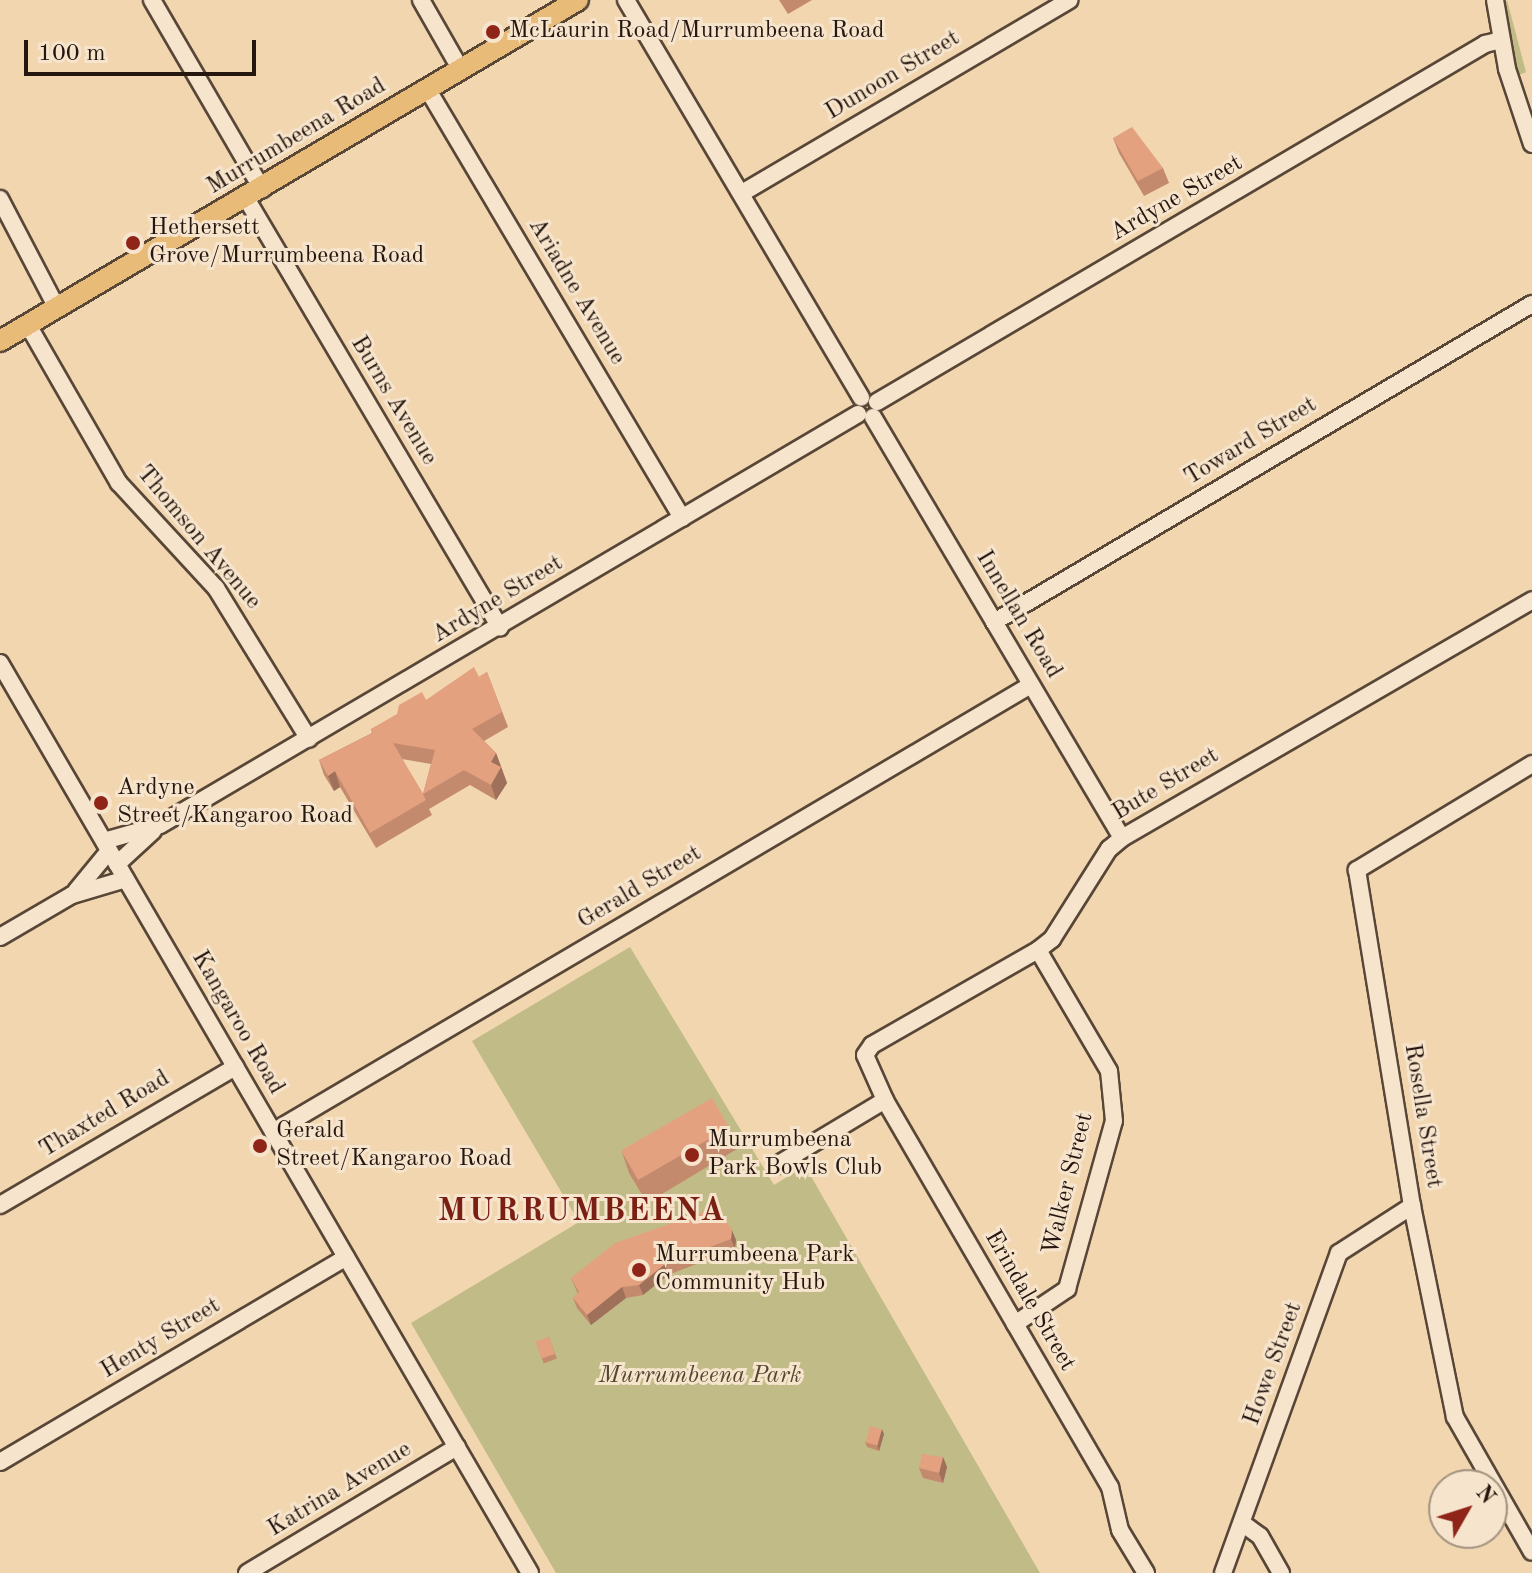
<!DOCTYPE html>
<html>
<head>
<meta charset="utf-8">
<style>
	body { margin:0 }
	#map { position:relative; width:1532px; height:1573px; overflow:hidden; background:#f1d6b0; font-family:"Old Standard TT",serif }
	div>[style] { position:absolute }
	[style*='--x'] { left:calc(var(--x)*1px); top:calc(var(--y)*1px); width:calc(var(--w)*1px); rotate:calc(var(--a)*1deg) }
	.green>* { inset:0; background:#c1bc87 }
	.roads { filter:drop-shadow(2px 0 #584637) drop-shadow(-2px 0 #584637) drop-shadow(0 2px #584637) drop-shadow(0 -2px #584637) }
	.minor>* { height:16px; margin:-8px; padding:0 8px; transform-origin:8px; border-radius:8px; background:#f6e4cc }
	.major>* { height:20px; margin:-10px; padding:0 10px; transform-origin:10px; border-radius:10px; background:#e8bb78 }
	.wall>* { inset:0; background:#c38a6e; transform-origin:0 0 }
	.shaded-wall>* { inset:0; background:#9f715a }
	.building>* { inset:0; background:#e3a180; transform-origin:0 0 }
	.dots>* { width:22px; height:22px; translate:-50% -50%; box-sizing:border-box; border:4px solid #f6e4cc; border-radius:50% }
	span { translate:-50% -50%; white-space:nowrap; text-align:center; line-height:1.15; -webkit-text-stroke:6px #f6e4cc; paint-order:stroke }
	.poi-label { font-size:24px; color:#25160f }
	.left { translate:0 -50%; text-align:left }
	.street-label { font-size:24px; color:#25160f }
	.park-label { font-size:24px; color:#544833; font-style:italic }
	.district-label { font-size:32px; color:#7a1f14; font-weight:700; letter-spacing:2px }
	.north { position:absolute; left:1428px; top:1469px; width:80px; height:80px; box-sizing:border-box; background:#f6e4cc; border:2px solid #a29280; border-radius:50%; rotate:51deg; font-size:22px; font-weight:700; line-height:32px; text-align:center; color:#25160f }
	.north::after { content:''; display:block; margin:auto; width:28px; height:36px; background:#8f2418; clip-path:polygon(50% 0,100% 100%,50% 72%,0 100%) }
	.scale { position:absolute; left:24px; top:40px; width:232px; height:36px; box-sizing:border-box; border:4px solid #25160f; border-top:0; padding-left:10px; font-size:24px; line-height:28px; white-space:nowrap; color:#25160f; -webkit-text-stroke:6px #f6e4cc; paint-order:stroke }
</style>
</head>
<body>
<div id="map">
	<div class="green">
		<i style="clip-path:polygon(1507px 0,1526px 72px,1517px 76px,1504px 7px)"></i>
		<i style="clip-path:polygon(630px 947px,774px 1185px,805px 1166px,1040px 1573px,556px 1573px,411px 1323px,579px 1222px,472px 1041px)"></i>
	</div>
	<div class="roads">
		<div class="minor">
			<i style="--x:152;--y:0;--w:219;--a:59.8"></i>
			<i style="--x:421;--y:0;--w:81;--a:60.3"></i>
			<i style="--x:626;--y:0;--w:462;--a:59.4"></i>
			<i style="--x:1495;--y:0;--w:70;--a:80.1"></i>
			<i style="--x:1507;--y:69;--w:79;--a:71.6"></i>
			<i style="--x:428;--y:90;--w:498;--a:59.3"></i>
			<i style="--x:742;--y:193;--w:380;--a:-30.5"></i>
			<i style="--x:246;--y:198;--w:499;--a:59.4"></i>
			<i style="--x:0;--y:199;--w:123;--a:62.4"></i>
			<i style="--x:28;--y:325;--w:182;--a:60.1"></i>
			<i style="--x:119;--y:483;--w:143;--a:47.3"></i>
			<i style="--x:216;--y:588;--w:177;--a:58.4"></i>
			<i style="--x:877;--y:402;--w:706;--a:-30.49"></i>
			<i style="--x:1485;--y:44;--w:16;--a:-14"></i>
			<i style="--x:873;--y:417;--w:489;--a:59.4"></i>
			<i style="--x:994;--y:622;--w:625;--a:-30.59"></i>
			<i style="--x:0;--y:663;--w:1053;--a:59.78"></i>
			<i style="--x:1532;--y:764;--w:205;--a:148.8"></i>
			<i style="--x:1357;--y:870;--w:340;--a:80.7"></i>
			<i style="--x:1412;--y:1206;--w:215;--a:78.5"></i>
			<i style="--x:1455;--y:1417;--w:155;--a:60.3"></i>
			<i style="--x:104;--y:841;--w:58;--a:-15.9"></i>
			<i style="--x:160;--y:825;--w:810;--a:-30.49"></i>
			<i style="--x:117;--y:864;--w:49;--a:-42.5"></i>
			<i style="--x:76;--y:891;--w:52;--a:-50.5"></i>
			<i style="--x:0;--y:937;--w:83;--a:-30.3"></i>
			<i style="--x:72;--y:895;--w:56;--a:-16.5"></i>
			<i style="--x:273;--y:1132;--w:880;--a:-30.53"></i>
			<i style="--x:777;--y:1165;--w:126;--a:-31"></i>
			<i style="--x:0;--y:1205;--w:273;--a:-30.4"></i>
			<i style="--x:1015;--y:1324;--w:63;--a:-33.9"></i>
			<i style="--x:1067;--y:1289;--w:174;--a:-74.4"></i>
			<i style="--x:1114;--y:1121;--w:50;--a:-95.7"></i>
			<i style="--x:1109;--y:1071;--w:140;--a:-120.4"></i>
			<i style="--x:0;--y:1462;--w:402;--a:-30.6"></i>
			<i style="--x:1242;--y:1523;--w:22;--a:36"></i>
			<i style="--x:1260;--y:1536;--w:43;--a:60.4"></i>
			<i style="--x:247;--y:1573;--w:245;--a:-31"></i>
			<i style="--x:1146;--y:1573;--w:50;--a:-121.2"></i>
			<i style="--x:1120;--y:1530;--w:44;--a:-103.1"></i>
			<i style="--x:1110;--y:1487;--w:448;--a:-120.2"></i>
			<i style="--x:885;--y:1100;--w:49;--a:-114"></i>
			<i style="--x:865;--y:1055;--w:12;--a:-55"></i>
			<i style="--x:872;--y:1045;--w:191;--a:-29.8"></i>
			<i style="--x:1038;--y:950;--w:18;--a:-38"></i>
			<i style="--x:1052;--y:939;--w:107;--a:-57.7"></i>
			<i style="--x:1109;--y:849;--w:17;--a:-40"></i>
			<i style="--x:1122;--y:838;--w:474;--a:-30.1"></i>
			<i style="--x:1223;--y:1573;--w:340;--a:-70.1"></i>
			<i style="--x:1339;--y:1253;--w:87;--a:-32.8"></i>
		</div>
		<div class="major">
			<i style="--x:0;--y:341;--w:671;--a:-30.54"></i>
		</div>
	</div>
	<div class="wall">
		<i style="clip-path:polygon(779px 0,812px 0,788px 14px)"></i>
		<i style="clip-path:polygon(1113px 138px,1163px 168px,1169px 183px,1144px 196px,1119px 153px)"></i>
		<i style="clip-path:polygon(evenodd,487px 672px,508px 727px,484px 741px,496px 753px,507px 783px,496px 800px,470px 785px,429px 809px,432px 815px,376px 848px,340px 787px,334px 791px,324px 775px,319px 760px,372px 733px,371px 729px,426px 700px,479px 677px,487px 672px,402px 759px,431px 764px,423px 794px,402px 759px)"></i>
		<i style="clip-path:polygon(729px 1128px,737px 1149px,647px 1203px,629px 1173px,622px 1152px)"></i>
		<i style="clip-path:polygon(718px 1207px,736px 1240px,735px 1249px,668px 1275px,643px 1295px,626px 1298px,591px 1325px,577px 1308px,573px 1298px,578px 1294px,571px 1278px)"></i>
		<i style="left:549px;top:1337px;width:23px;height:14px;rotate:70deg"></i>
		<i style="clip-path:polygon(884px 1434px,879px 1451px,867px 1447px,865px 1442px)"></i>
		<i style="clip-path:polygon(943px 1457px,947px 1467px,943px 1483px,923px 1478px,919px 1468px)"></i>
	</div>
	<div class="shaded-wall">
		<i style="clip-path:polygon(496px 753px,507px 783px,496px 800px,491px 785px,491px 762px)"></i>
		<i style="clip-path:polygon(335px 771px,340px 787px,334px 791px,328px 776px)"></i>
		<i style="clip-path:polygon(732px 1230px,736px 1240px,735px 1249px,731px 1239px)"></i>
		<i style="clip-path:polygon(665px 1264px,668px 1275px,643px 1295px,639px 1285px)"></i>
		<i style="clip-path:polygon(622px 1287px,626px 1298px,591px 1325px,587px 1315px)"></i>
		<i style="clip-path:polygon(882px 1429px,884px 1434px,879px 1451px,877px 1445px)"></i>
		<i style="clip-path:polygon(943px 1457px,947px 1467px,943px 1483px,939px 1473px)"></i>
	</div>
	<div class="building">
		<i style="clip-path:polygon(1132px 127px,1163px 168px,1138px 181px,1113px 138px)"></i>
		<i style="clip-path:polygon(evenodd,474px 667px,479px 677px,487px 672px,502px 712px,472px 729px,496px 753px,491px 762px,501px 767px,491px 785px,464px 770px,423px 794px,426px 800px,370px 833px,335px 771px,328px 776px,319px 760px,373px 733px,371px 729px,397px 714px,399px 705px,422px 692px,426px 700px,474px 667px,393px 743px,435px 750px,423px 794px,393px 743px)"></i>
		<i style="left:712px;top:1098px;width:34px;height:105px;rotate:60deg"></i>
		<i style="clip-path:polygon(718px 1207px,732px 1230px,731px 1239px,665px 1264px,639px 1285px,622px 1287px,587px 1315px,573px 1298px,579px 1292px,571px 1278px,615px 1243px)"></i>
		<i style="left:549px;top:1337px;width:18px;height:14px;rotate:71deg"></i>
		<i style="left:870px;top:1426px;width:12px;height:17px;rotate:14deg"></i>
		<i style="clip-path:polygon(922px 1454px,943px 1457px,939px 1473px,919px 1468px)"></i>
	</div>
	<div class="dots">
		<i style="left:493px;top:32px;background:#8f2418"></i>
		<i style="left:133px;top:243px;background:#8f2418"></i>
		<i style="left:101px;top:803px;background:#8f2418"></i>
		<i style="left:260px;top:1146px;background:#8f2418"></i>
		<i style="left:692px;top:1155px;background:#8f2418"></i>
		<i style="left:639px;top:1270px;background:#8f2418"></i>
	</div>
	<div class="poi-label">
		<span class="left" style="left:509px;top:32px">McLaurin Road/Murrumbeena Road</span>
		<span class="left" style="left:149px;top:243px">Hethersett<br>Grove/Murrumbeena Road</span>
		<span class="left" style="left:117px;top:803px">Ardyne<br>Street/Kangaroo Road</span>
		<span class="left" style="left:276px;top:1146px">Gerald<br>Street/Kangaroo Road</span>
		<span class="left" style="left:708px;top:1155px">Murrumbeena<br>Park Bowls Club</span>
		<span class="left" style="left:655px;top:1270px">Murrumbeena Park<br>Community Hub</span>
	</div>
	<div class="street-label">
		<span style="left:893px;top:76px;rotate:-31deg">Dunoon Street</span>
		<span style="left:297px;top:137px;rotate:-31deg">Murrumbeena Road</span>
		<span style="left:1177px;top:199px;rotate:-30deg">Ardyne Street</span>
		<span style="left:576px;top:292px;rotate:59deg">Ariadne Avenue</span>
		<span style="left:393px;top:401px;rotate:59deg">Burns Avenue</span>
		<span style="left:1251px;top:442px;rotate:-31deg">Toward Street</span>
		<span style="left:198px;top:538px;rotate:50deg">Thomson Avenue</span>
		<span style="left:498px;top:600px;rotate:-31deg">Ardyne Street</span>
		<span style="left:1018px;top:615px;rotate:59deg">Innellan Road</span>
		<span style="left:1166px;top:785px;rotate:-31deg">Bute Street</span>
		<span style="left:640px;top:888px;rotate:-31deg">Gerald Street</span>
		<span style="left:237px;top:1023px;rotate:60deg">Kangaroo Road</span>
		<span style="left:105px;top:1115px;rotate:-31deg">Thaxted Road</span>
		<span style="left:1422px;top:1116px;rotate:81deg">Rosella Street</span>
		<span style="left:1069px;top:1184px;rotate:-76deg">Walker Street</span>
		<span style="left:1029px;top:1301px;rotate:60deg">Erindale Street</span>
		<span style="left:161px;top:1339px;rotate:-31deg">Henty Street</span>
		<span style="left:1274px;top:1364px;rotate:-70deg">Howe Street</span>
		<span style="left:340px;top:1490px;rotate:-31deg">Katrina Avenue</span>
	</div>
	<div class="park-label">
		<span style="left:700px;top:1377px">Murrumbeena Park</span>
	</div>
	<div class="district-label">
		<span style="left:582px;top:1212px">MURRUMBEENA</span>
	</div>
	<div class="north">N</div>
	<div class="scale">100 m</div>
</div>
</body>
</html>
